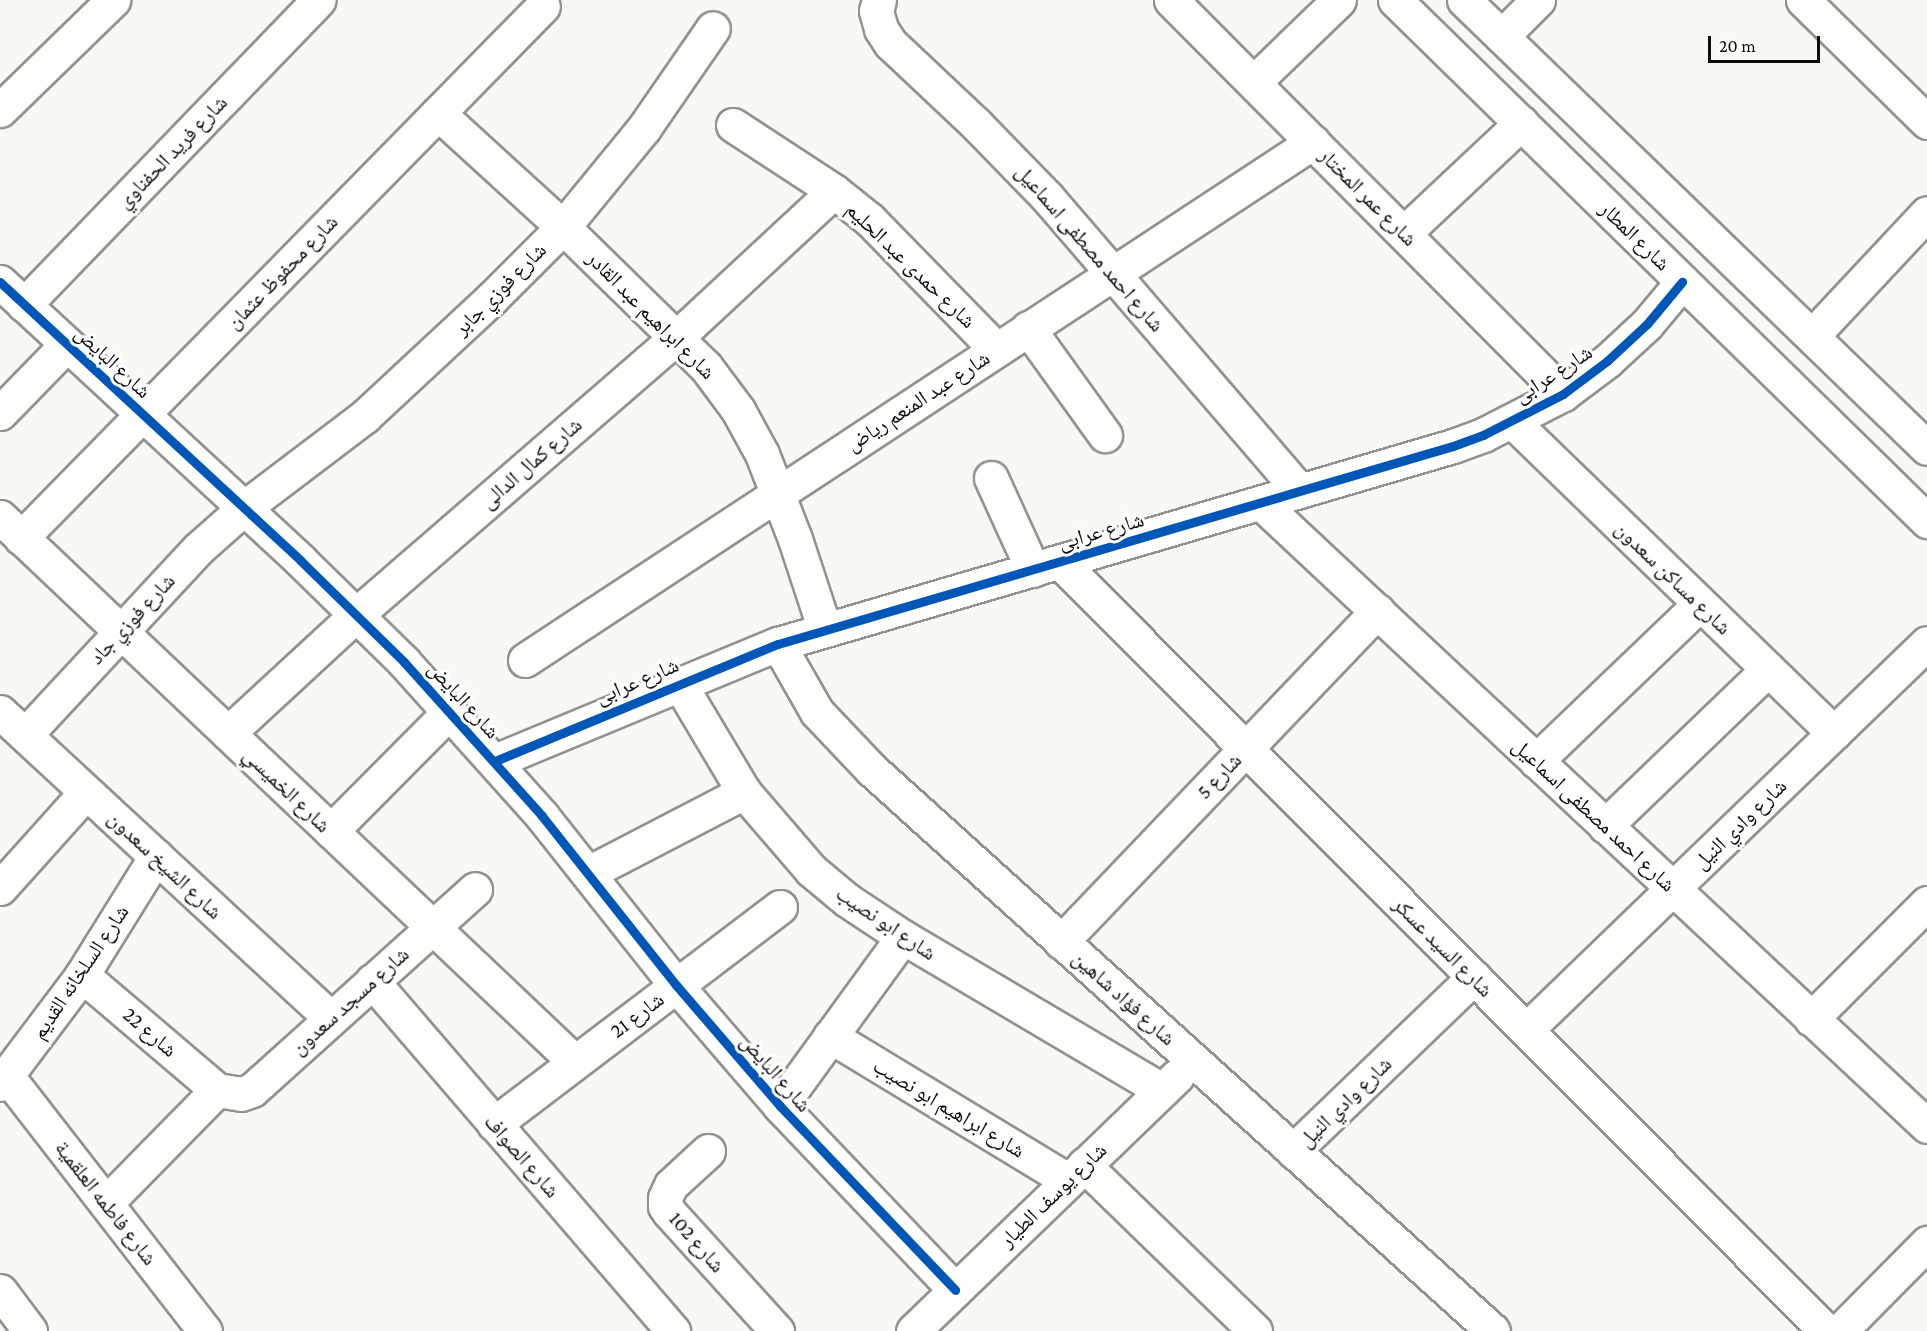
<!DOCTYPE html>
<html>
<head>
<meta charset="utf-8">
<style>
	body { margin:0 }
	#map { position:relative; width:1927px; height:1331px; overflow:hidden; background:#faf8f2; font-family:"Crimson Pro","Noto Naskh Arabic",serif }
	div>[style] { position:absolute }
	[style*='--x'] { left:calc(var(--x)*1px); top:calc(var(--y)*1px); width:calc(var(--w)*1px); rotate:calc(var(--a)*1deg) }
	.roads { filter:drop-shadow(2px 0 #939290) drop-shadow(-2px 0 #939290) drop-shadow(0 2px #939290) drop-shadow(0 -2px #939290) }
	.minor>* { height:33px; margin:-16.5px; padding:0 16.5px; transform-origin:16.5px; border-radius:16.5px; background:#fefefd }
	.tertiary>* { height:33px; margin:-16.5px; padding:0 16.5px; transform-origin:16.5px; border-radius:16.5px; background:#fefefd }
	.cycleway>* { height:9px; margin:-4.5px; padding:0 4.5px; transform-origin:4.5px; border-radius:4.5px; background:#0057b8 }
	span { translate:-50% -50%; white-space:nowrap; text-align:center; line-height:1.15; -webkit-text-stroke:6px #fff; paint-order:stroke }
	.street-label { font-size:21px; color:#0c0c0c }
	.scale { position:absolute; left:1708px; top:36px; width:112px; height:27px; box-sizing:border-box; border:3px solid #0c0c0c; border-top:0; padding-left:8px; font-size:18px; line-height:21px; white-space:nowrap; color:#0c0c0c; -webkit-text-stroke:4px #fff; paint-order:stroke }
</style>
</head>
<body>
<div id="map">
	<div class="roads">
		<div class="minor">
			<i style="--x:879;--y:0;--w:11;--a:105"></i>
			<i style="--x:876;--y:11;--w:19;--a:74"></i>
			<i style="--x:881;--y:29;--w:17;--a:57"></i>
			<i style="--x:890;--y:43;--w:120;--a:43.3"></i>
			<i style="--x:977;--y:125;--w:100;--a:45.8"></i>
			<i style="--x:1047;--y:197;--w:388;--a:49.3"></i>
			<i style="--x:1171;--y:0;--w:556;--a:45.15"></i>
			<i style="--x:1803;--y:0;--w:174;--a:44.5"></i>
			<i style="--x:1502;--y:36;--w:51;--a:-45"></i>
			<i style="--x:1254;--y:82;--w:118;--a:-44"></i>
			<i style="--x:0;--y:110;--w:158;--a:-44.2"></i>
			<i style="--x:438;--y:113;--w:169;--a:42.4"></i>
			<i style="--x:563;--y:227;--w:200;--a:44.4"></i>
			<i style="--x:706;--y:367;--w:54;--a:53.3"></i>
			<i style="--x:738;--y:410;--w:50;--a:61.4"></i>
			<i style="--x:762;--y:454;--w:91;--a:68.8"></i>
			<i style="--x:795;--y:539;--w:96;--a:71.8"></i>
			<i style="--x:733;--y:125;--w:121;--a:33.2"></i>
			<i style="--x:834;--y:191;--w:46;--a:38.9"></i>
			<i style="--x:870;--y:220;--w:180;--a:45.7"></i>
			<i style="--x:1404;--y:233;--w:161;--a:-43.2"></i>
			<i style="--x:0;--y:282;--w:410;--a:42.8"></i>
			<i style="--x:301;--y:561;--w:144;--a:44.4"></i>
			<i style="--x:404;--y:662;--w:207;--a:48.1"></i>
			<i style="--x:542;--y:816;--w:216;--a:51.6"></i>
			<i style="--x:676;--y:985;--w:160;--a:49.3"></i>
			<i style="--x:780;--y:1106;--w:254;--a:46.4"></i>
			<i style="--x:24;--y:305;--w:424;--a:-46"></i>
			<i style="--x:1028;--y:328;--w:132;--a:54.3"></i>
			<i style="--x:1812;--y:336;--w:168;--a:-46.9"></i>
			<i style="--x:0;--y:413;--w:96;--a:-45.8"></i>
			<i style="--x:1513;--y:422;--w:447;--a:44.1"></i>
			<i style="--x:991;--y:478;--w:101;--a:65.5"></i>
			<i style="--x:1261;--y:503;--w:912;--a:43.09"></i>
			<i style="--x:0;--y:517;--w:792;--a:43.47"></i>
			<i style="--x:21;--y:538;--w:745;--a:-45.54"></i>
			<i style="--x:1060;--y:562;--w:1085;--a:45.11"></i>
			<i style="--x:778;--y:644;--w:78;--a:60.2"></i>
			<i style="--x:817;--y:712;--w:79;--a:46.5"></i>
			<i style="--x:871;--y:769;--w:838;--a:42.1"></i>
			<i style="--x:525;--y:660;--w:943;--a:-33.32"></i>
			<i style="--x:679;--y:683;--w:127;--a:59.2"></i>
			<i style="--x:744;--y:792;--w:103;--a:49.3"></i>
			<i style="--x:811;--y:870;--w:47;--a:39.8"></i>
			<i style="--x:847;--y:900;--w:67;--a:33.5"></i>
			<i style="--x:903;--y:937;--w:301;--a:30.6"></i>
			<i style="--x:0;--y:712;--w:450;--a:42.8"></i>
			<i style="--x:228;--y:733;--w:176;--a:-42.7"></i>
			<i style="--x:357;--y:614;--w:423;--a:-40.9"></i>
			<i style="--x:677;--y:337;--w:214;--a:-42.9"></i>
			<i style="--x:25;--y:735;--w:255;--a:-47.1"></i>
			<i style="--x:199;--y:548;--w:60;--a:-41.6"></i>
			<i style="--x:244;--y:508;--w:152;--a:-37.2"></i>
			<i style="--x:365;--y:416;--w:172;--a:-42.9"></i>
			<i style="--x:491;--y:299;--w:102;--a:-45"></i>
			<i style="--x:563;--y:227;--w:128;--a:-50.7"></i>
			<i style="--x:644;--y:128;--w:121;--a:-55.4"></i>
			<i style="--x:495;--y:761;--w:306;--a:-22.5"></i>
			<i style="--x:778;--y:644;--w:703;--a:-16.35"></i>
			<i style="--x:1453;--y:446;--w:32;--a:-20"></i>
			<i style="--x:1483;--y:435;--w:90;--a:-27.1"></i>
			<i style="--x:1563;--y:394;--w:55;--a:-36.9"></i>
			<i style="--x:1607;--y:361;--w:54;--a:-42.8"></i>
			<i style="--x:1647;--y:324;--w:55;--a:-50.2"></i>
			<i style="--x:1536;--y:761;--w:227;--a:-43.8"></i>
			<i style="--x:1605;--y:826;--w:226;--a:-43.9"></i>
			<i style="--x:331;--y:831;--w:169;--a:-45.2"></i>
			<i style="--x:588;--y:873;--w:176;--a:-27.4"></i>
			<i style="--x:0;--y:888;--w:129;--a:-48.1"></i>
			<i style="--x:1061;--y:942;--w:458;--a:-46.3"></i>
			<i style="--x:82;--y:975;--w:177;--a:40.4"></i>
			<i style="--x:217;--y:1090;--w:24;--a:9"></i>
			<i style="--x:241;--y:1094;--w:12;--a:-20"></i>
			<i style="--x:252;--y:1090;--w:12;--a:-42"></i>
			<i style="--x:261;--y:1082;--w:288;--a:-42"></i>
			<i style="--x:372;--y:981;--w:462;--a:49.3"></i>
			<i style="--x:1811;--y:1019;--w:164;--a:-45"></i>
			<i style="--x:1526;--y:1030;--w:557;--a:-43.98"></i>
			<i style="--x:830;--y:1036;--w:278;--a:31.2"></i>
			<i style="--x:7;--y:1076;--w:323;--a:52.2"></i>
			<i style="--x:0;--y:1084;--w:136;--a:-53"></i>
			<i style="--x:82;--y:975;--w:140;--a:-58.1"></i>
			<i style="--x:780;--y:1106;--w:209;--a:-54"></i>
			<i style="--x:494;--y:1124;--w:359;--a:-37.2"></i>
			<i style="--x:708;--y:1151;--w:50;--a:137.4"></i>
			<i style="--x:671;--y:1185;--w:14;--a:115"></i>
			<i style="--x:665;--y:1198;--w:8;--a:90"></i>
			<i style="--x:665;--y:1206;--w:7;--a:56"></i>
			<i style="--x:669;--y:1212;--w:161;--a:47.8"></i>
			<i style="--x:1293;--y:1151;--w:251;--a:-43.9"></i>
			<i style="--x:1084;--y:1165;--w:238;--a:44.1"></i>
			<i style="--x:106;--y:1203;--w:158;--a:-45.5"></i>
			<i style="--x:0;--y:1291;--w:50;--a:53.1"></i>
			<i style="--x:913;--y:1331;--w:367;--a:-44"></i>
			<i style="--x:1840;--y:1331;--w:124;--a:-45.3"></i>
		</div>
		<div class="tertiary">
			<i style="--x:1395;--y:0;--w:745;--a:44.4"></i>
			<i style="--x:1464;--y:0;--w:644;--a:44.06"></i>
		</div>
	</div>
	<div class="cycleway">
		<i style="--x:0;--y:282;--w:410;--a:42.8"></i>
		<i style="--x:301;--y:561;--w:144;--a:44.4"></i>
		<i style="--x:404;--y:662;--w:207;--a:48.1"></i>
		<i style="--x:542;--y:816;--w:216;--a:51.6"></i>
		<i style="--x:676;--y:985;--w:160;--a:49.3"></i>
		<i style="--x:780;--y:1106;--w:254;--a:46.4"></i>
		<i style="--x:495;--y:761;--w:306;--a:-22.5"></i>
		<i style="--x:778;--y:644;--w:703;--a:-16.35"></i>
		<i style="--x:1453;--y:446;--w:32;--a:-20"></i>
		<i style="--x:1483;--y:435;--w:90;--a:-27.1"></i>
		<i style="--x:1563;--y:394;--w:55;--a:-36.9"></i>
		<i style="--x:1607;--y:361;--w:54;--a:-42.8"></i>
		<i style="--x:1647;--y:324;--w:55;--a:-50.2"></i>
	</div>
	<div class="street-label">
		<span style="left:172px;top:152px;rotate:-46deg">شارع فريد الحفناوي</span>
		<span style="left:1368px;top:197px;rotate:45deg">شارع عمر المختار</span>
		<span style="left:1635px;top:236px;rotate:44deg">شارع المطار</span>
		<span style="left:1090px;top:248px;rotate:49deg">شارع احمد مصطفى اسماعيل</span>
		<span style="left:911px;top:265px;rotate:44deg">شارع حمدى عبد الحليم</span>
		<span style="left:282px;top:272px;rotate:-46deg">شارع محفوظ عثمان</span>
		<span style="left:500px;top:289px;rotate:-45deg">شارع فوزي جابر</span>
		<span style="left:651px;top:315px;rotate:45deg">شارع ابراهيم عبد القادر</span>
		<span style="left:113px;top:362px;rotate:43deg">شارع البايض</span>
		<span style="left:1553px;top:374px;rotate:-33deg">شارع عرابى</span>
		<span style="left:918px;top:401px;rotate:-33deg">شارع عبد المنعم رياض</span>
		<span style="left:531px;top:463px;rotate:-41deg">شارع كمال الدالى</span>
		<span style="left:1101px;top:531px;rotate:-16deg">شارع عرابى</span>
		<span style="left:1673px;top:578px;rotate:44deg">شارع مساكن سعدون</span>
		<span style="left:132px;top:619px;rotate:-47deg">شارع فوزي جاد</span>
		<span style="left:637px;top:681px;rotate:-23deg">شارع عرابى</span>
		<span style="left:464px;top:700px;rotate:48deg">شارع البايض</span>
		<span style="left:1219px;top:776px;rotate:-46deg">شارع 5</span>
		<span style="left:287px;top:790px;rotate:44deg">شارع الخميسي</span>
		<span style="left:1594px;top:815px;rotate:43deg">شارع احمد مصطفى اسماعيل</span>
		<span style="left:1740px;top:824px;rotate:-44deg">شارع وادي النيل</span>
		<span style="left:165px;top:865px;rotate:43deg">شارع الشيخ سعدون</span>
		<span style="left:886px;top:923px;rotate:34deg">شارع ابو نصيب</span>
		<span style="left:1443px;top:947px;rotate:45deg">شارع السيد عسكر</span>
		<span style="left:80px;top:972px;rotate:-56deg">شارع السلخانه القديم</span>
		<span style="left:1124px;top:998px;rotate:42deg">شارع فؤاد شاهين</span>
		<span style="left:350px;top:1001px;rotate:-42deg">شارع مسجد سعدون</span>
		<span style="left:637px;top:1015px;rotate:-37deg">شارع 21</span>
		<span style="left:150px;top:1032px;rotate:41deg">شارع 22</span>
		<span style="left:776px;top:1073px;rotate:49deg">شارع البايض</span>
		<span style="left:1345px;top:1102px;rotate:-44deg">شارع وادي النيل</span>
		<span style="left:949px;top:1108px;rotate:31deg">شارع ابراهيم ابو نصيب</span>
		<span style="left:522px;top:1156px;rotate:49deg">شارع الصواف</span>
		<span style="left:1053px;top:1195px;rotate:-44deg">شارع يوسف الطيار</span>
		<span style="left:106px;top:1203px;rotate:52deg">شارع فاطمه العلقمية</span>
		<span style="left:697px;top:1242px;rotate:49deg">شارع 102</span>
	</div>
	<div class="scale">20 m</div>
</div>
</body>
</html>
